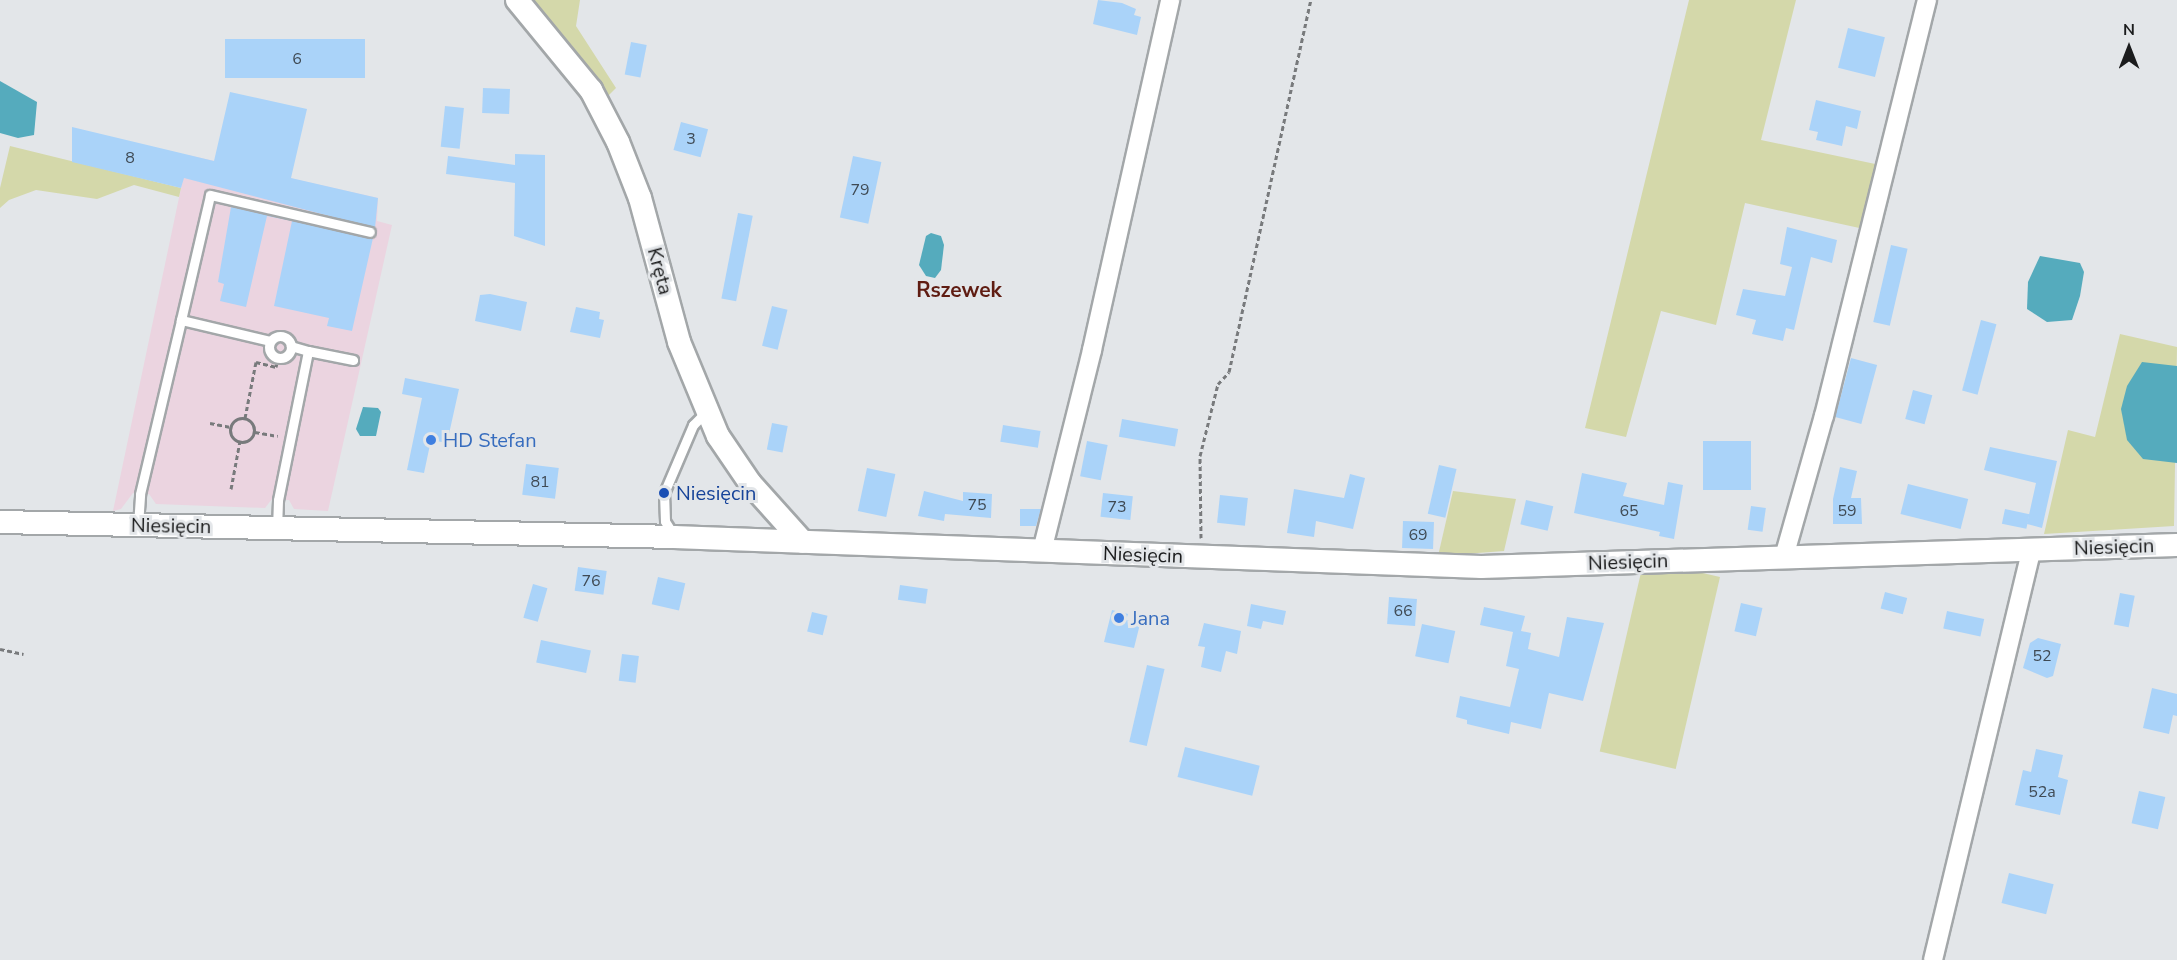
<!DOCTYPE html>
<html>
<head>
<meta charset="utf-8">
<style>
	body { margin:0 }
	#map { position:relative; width:2177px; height:960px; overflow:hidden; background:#e3e6e9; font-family:"Nunito Sans",sans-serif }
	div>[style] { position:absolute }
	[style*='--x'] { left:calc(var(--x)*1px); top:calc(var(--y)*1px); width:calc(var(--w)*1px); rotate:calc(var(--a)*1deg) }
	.commercial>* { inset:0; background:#ebd4e0 }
	.green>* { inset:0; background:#d4d8aa; transform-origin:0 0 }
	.water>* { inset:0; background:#55abbd }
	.building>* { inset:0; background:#aad3f9; transform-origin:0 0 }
	.path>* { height:3px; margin-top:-1.5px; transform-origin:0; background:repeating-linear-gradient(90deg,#787a7c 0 4.5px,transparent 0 7.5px) }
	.path>.ring { margin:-1.5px; padding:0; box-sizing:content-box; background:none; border:3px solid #787a7c; border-radius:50% }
	.roads { filter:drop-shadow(2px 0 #a3a7a9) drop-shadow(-2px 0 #a3a7a9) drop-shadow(0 2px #a3a7a9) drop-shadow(0 -2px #a3a7a9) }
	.service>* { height:9px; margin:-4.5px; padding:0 4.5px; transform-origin:4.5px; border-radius:4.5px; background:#fff }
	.service>.ring { margin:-4.5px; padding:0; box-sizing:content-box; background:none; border:9px solid #fff; border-radius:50% }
	.minor>* { height:18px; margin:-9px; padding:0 9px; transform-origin:9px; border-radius:9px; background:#fff }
	.tertiary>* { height:22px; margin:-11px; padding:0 11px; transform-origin:11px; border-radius:11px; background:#fff }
	.dots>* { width:16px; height:16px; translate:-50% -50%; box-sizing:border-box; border:3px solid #e3e6e9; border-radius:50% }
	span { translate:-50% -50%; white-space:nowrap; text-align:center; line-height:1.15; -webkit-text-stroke:6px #e3e6e9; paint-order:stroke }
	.number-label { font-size:16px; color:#3f4a54 }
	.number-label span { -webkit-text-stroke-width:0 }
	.street-label { font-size:20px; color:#1b1c1d }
	.shop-label { font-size:20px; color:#366cbe }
	.left { translate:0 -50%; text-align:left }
	.transit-label { font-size:20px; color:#164399 }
	.neighbourhood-label { font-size:21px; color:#5f1c12; font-weight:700 }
	.north { position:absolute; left:2099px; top:18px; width:60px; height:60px; -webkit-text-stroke:4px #e3e6e9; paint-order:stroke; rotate:0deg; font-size:16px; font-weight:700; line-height:24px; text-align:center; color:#1b1c1d }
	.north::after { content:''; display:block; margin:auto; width:21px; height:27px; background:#1b1c1d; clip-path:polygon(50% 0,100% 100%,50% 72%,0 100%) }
</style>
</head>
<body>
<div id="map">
	<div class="commercial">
		<i style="clip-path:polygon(188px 155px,378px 198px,377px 221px,392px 225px,328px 511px,294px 509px,289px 500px,272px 499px,265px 508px,156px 504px,149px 494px,133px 493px,121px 509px,113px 511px)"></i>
	</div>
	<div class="green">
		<i style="clip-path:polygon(530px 0,580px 0,576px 26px,616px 88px,608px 96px,572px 46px)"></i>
		<i style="clip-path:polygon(1689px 0,1796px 0,1761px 140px,1880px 165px,1864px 229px,1745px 203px,1716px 325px,1661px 311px,1626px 437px,1585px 428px)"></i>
		<i style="clip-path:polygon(10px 146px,181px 188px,179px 197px,134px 185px,97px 199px,36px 190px,9px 200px,0 208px,0 188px)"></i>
		<i style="clip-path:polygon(2120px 334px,2177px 347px,2174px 526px,2044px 534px,2068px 430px,2095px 437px)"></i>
		<i style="clip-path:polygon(1453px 491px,1516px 499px,1504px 551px,1438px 556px)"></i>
		<i style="left:1720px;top:577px;width:197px;height:78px;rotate:103deg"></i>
	</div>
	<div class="water">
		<i style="clip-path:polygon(0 81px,37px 102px,34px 135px,18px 138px,0 133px)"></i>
		<i style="clip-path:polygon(931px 233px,941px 236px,944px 245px,941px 270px,935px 278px,926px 276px,919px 265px,926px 236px)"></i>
		<i style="clip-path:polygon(2040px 256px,2080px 263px,2084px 272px,2080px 296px,2072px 320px,2047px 322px,2027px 309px,2028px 282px)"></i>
		<i style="clip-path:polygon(2142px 362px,2177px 366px,2177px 463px,2143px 459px,2127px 440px,2121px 409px,2127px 386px)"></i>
		<i style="clip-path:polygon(363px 407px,378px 408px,381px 412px,376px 436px,360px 436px,356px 429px)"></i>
	</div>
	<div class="building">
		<i style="clip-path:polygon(1098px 0,1122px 3px,1136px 9px,1134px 15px,1141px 17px,1137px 35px,1093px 24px)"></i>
		<i style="left:1848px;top:28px;width:38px;height:41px;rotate:14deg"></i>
		<i style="left:225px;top:39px;width:140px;height:39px"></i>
		<i style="left:631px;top:42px;width:16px;height:33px;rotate:11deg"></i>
		<i style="left:483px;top:88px;width:27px;height:25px;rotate:2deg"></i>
		<i style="clip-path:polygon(230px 92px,307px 109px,291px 178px,378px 198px,375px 228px,184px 178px,181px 188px,72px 162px,72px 127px,214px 161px)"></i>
		<i style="clip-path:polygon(1816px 100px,1861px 111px,1857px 129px,1846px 126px,1842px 146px,1816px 140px,1818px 132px,1809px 130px)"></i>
		<i style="left:445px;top:106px;width:19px;height:41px;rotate:6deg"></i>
		<i style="left:681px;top:122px;width:28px;height:29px;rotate:15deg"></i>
		<i style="clip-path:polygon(515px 154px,545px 155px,545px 246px,514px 236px,515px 183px,446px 174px,448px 156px,515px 165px)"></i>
		<i style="left:853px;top:156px;width:29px;height:63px;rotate:12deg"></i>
		<i style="clip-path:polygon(231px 207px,373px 238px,352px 331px,327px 326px,329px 318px,274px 306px,292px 221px,267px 216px,246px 307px,220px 301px,224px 284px,218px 282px)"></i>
		<i style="left:738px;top:213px;width:15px;height:87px;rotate:11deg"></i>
		<i style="clip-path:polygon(1787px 227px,1837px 240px,1832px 263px,1811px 257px,1794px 330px,1786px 328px,1783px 341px,1752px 334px,1756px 320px,1736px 315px,1743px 289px,1785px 296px,1792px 267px,1780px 264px)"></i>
		<i style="left:1891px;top:245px;width:17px;height:79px;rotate:13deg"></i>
		<i style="clip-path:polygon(490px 294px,527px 302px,521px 331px,475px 321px,480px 295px)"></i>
		<i style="left:772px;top:306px;width:16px;height:41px;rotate:14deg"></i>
		<i style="clip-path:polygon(576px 307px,600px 312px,599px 319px,604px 320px,600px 338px,570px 332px)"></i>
		<i style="left:1981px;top:320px;width:16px;height:73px;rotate:15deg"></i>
		<i style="left:1851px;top:358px;width:27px;height:61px;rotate:15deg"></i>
		<i style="clip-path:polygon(405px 378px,459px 389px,447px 443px,431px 440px,424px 473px,407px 470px,422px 398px,402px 394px)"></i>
		<i style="left:1913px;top:390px;width:20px;height:30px;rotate:15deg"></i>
		<i style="left:1122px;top:419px;width:57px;height:18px;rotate:10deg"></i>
		<i style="left:772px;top:423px;width:16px;height:27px;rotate:11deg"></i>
		<i style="left:1003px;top:425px;width:38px;height:17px;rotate:9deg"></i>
		<i style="left:1087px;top:441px;width:21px;height:36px;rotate:11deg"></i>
		<i style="left:1703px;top:441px;width:48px;height:49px"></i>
		<i style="clip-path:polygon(1990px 447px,2057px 461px,2042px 528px,2027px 524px,2036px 483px,1984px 470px)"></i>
		<i style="left:526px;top:464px;width:33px;height:31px;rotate:7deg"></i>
		<i style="left:1439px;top:465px;width:18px;height:50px;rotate:13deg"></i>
		<i style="clip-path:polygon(1840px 467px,1857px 471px,1851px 498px,1861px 498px,1862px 524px,1833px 524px,1833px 499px)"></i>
		<i style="left:867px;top:468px;width:29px;height:44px;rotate:12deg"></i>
		<i style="clip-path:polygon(1582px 473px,1627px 483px,1623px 496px,1664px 505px,1668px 482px,1683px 485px,1674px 539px,1659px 536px,1660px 532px,1574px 513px)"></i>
		<i style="clip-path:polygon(1350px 474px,1365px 478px,1353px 529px,1316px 521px,1314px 537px,1287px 533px,1294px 489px,1344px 498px)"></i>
		<i style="left:1908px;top:484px;width:62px;height:31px;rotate:14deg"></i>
		<i style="clip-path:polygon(924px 491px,963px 501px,963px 492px,992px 494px,991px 518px,945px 514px,944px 521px,918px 516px)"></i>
		<i style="left:1103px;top:493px;width:30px;height:24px;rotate:6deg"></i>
		<i style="left:1220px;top:495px;width:28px;height:28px;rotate:6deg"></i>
		<i style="left:1526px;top:500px;width:28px;height:25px;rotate:13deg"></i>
		<i style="left:1751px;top:506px;width:15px;height:24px;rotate:8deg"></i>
		<i style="clip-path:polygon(1020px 509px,1041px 509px,1036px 526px,1020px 526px)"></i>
		<i style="left:2005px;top:509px;width:25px;height:15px;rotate:12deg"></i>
		<i style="left:1403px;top:521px;width:31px;height:27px;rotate:2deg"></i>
		<i style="left:578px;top:567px;width:29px;height:24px;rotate:8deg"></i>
		<i style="left:658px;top:577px;width:28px;height:28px;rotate:13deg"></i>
		<i style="left:533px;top:584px;width:15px;height:35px;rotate:16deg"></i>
		<i style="left:900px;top:585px;width:28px;height:15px;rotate:8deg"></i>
		<i style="left:1885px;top:592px;width:23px;height:17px;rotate:15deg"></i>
		<i style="left:2120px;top:593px;width:15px;height:32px;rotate:11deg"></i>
		<i style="left:1389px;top:597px;width:28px;height:27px;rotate:4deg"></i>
		<i style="left:1741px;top:603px;width:22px;height:29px;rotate:13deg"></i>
		<i style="clip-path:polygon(1251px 604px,1286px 611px,1283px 625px,1263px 621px,1261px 629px,1247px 626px)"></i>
		<i style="clip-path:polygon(1484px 607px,1525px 616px,1521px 631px,1531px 633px,1528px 649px,1559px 657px,1567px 617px,1604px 623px,1583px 701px,1549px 693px,1541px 729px,1511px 722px,1509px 734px,1467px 724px,1467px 720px,1456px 717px,1460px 696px,1510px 707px,1519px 669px,1506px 666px,1513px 632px,1480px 625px)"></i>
		<i style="clip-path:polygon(1112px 610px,1128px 614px,1126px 620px,1140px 624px,1134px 648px,1104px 642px)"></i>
		<i style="left:1947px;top:611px;width:38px;height:18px;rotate:12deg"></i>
		<i style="left:812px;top:612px;width:16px;height:20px;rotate:14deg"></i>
		<i style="clip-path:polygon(1204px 623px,1241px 631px,1237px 654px,1226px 651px,1221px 672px,1201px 667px,1205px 647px,1198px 646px)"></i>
		<i style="left:1422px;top:624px;width:34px;height:33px;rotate:12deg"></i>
		<i style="clip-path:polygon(2038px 638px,2061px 644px,2053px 676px,2047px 678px,2023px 668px,2030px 643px)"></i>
		<i style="left:541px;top:640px;width:51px;height:23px;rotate:12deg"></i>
		<i style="left:622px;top:654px;width:17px;height:27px;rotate:7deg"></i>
		<i style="left:1147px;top:665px;width:18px;height:79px;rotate:13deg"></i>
		<i style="clip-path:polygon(2152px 688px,2177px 694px,2177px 716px,2173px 715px,2169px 734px,2143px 728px)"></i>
		<i style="left:1185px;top:747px;width:77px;height:31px;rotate:14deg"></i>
		<i style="clip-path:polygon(2036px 749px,2063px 755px,2058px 777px,2068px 780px,2060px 815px,2015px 805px,2023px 770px,2031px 772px)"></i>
		<i style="left:2139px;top:791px;width:27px;height:33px;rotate:13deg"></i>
		<i style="left:2009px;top:873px;width:46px;height:31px;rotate:14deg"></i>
	</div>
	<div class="path">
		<i style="--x:245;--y:418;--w:57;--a:-78.9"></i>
		<i style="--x:256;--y:362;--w:21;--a:14"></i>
		<i style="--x:276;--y:367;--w:9;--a:-77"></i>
		<i class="ring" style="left:230px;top:418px;width:21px;height:21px"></i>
		<i style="--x:210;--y:423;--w:21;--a:11"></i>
		<i style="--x:255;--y:432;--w:23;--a:10"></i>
		<i style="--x:231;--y:489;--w:49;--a:-79.4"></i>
		<i style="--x:1201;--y:538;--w:82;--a:-90.7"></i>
		<i style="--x:1200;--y:456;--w:74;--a:-76"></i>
		<i style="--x:1218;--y:384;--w:16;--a:-47"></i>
		<i style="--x:1229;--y:372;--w:381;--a:-77.6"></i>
		<i style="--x:0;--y:649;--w:24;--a:12"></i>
	</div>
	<div class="roads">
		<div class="service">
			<i style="--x:181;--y:320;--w:128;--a:-76.9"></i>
			<i style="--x:210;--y:195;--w:164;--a:13"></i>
			<i class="ring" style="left:269px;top:336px;width:13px;height:13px"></i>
			<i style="--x:308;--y:351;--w:46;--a:11.3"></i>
			<i style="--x:138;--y:525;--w:31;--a:-86"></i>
			<i style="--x:140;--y:494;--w:179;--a:-76.7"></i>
			<i style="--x:181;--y:320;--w:91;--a:13.3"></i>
			<i style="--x:277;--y:529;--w:29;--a:-88"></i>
			<i style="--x:278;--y:500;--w:152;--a:-78.6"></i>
			<i style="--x:308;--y:351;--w:18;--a:-164"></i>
			<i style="--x:673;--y:534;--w:15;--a:-122"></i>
			<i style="--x:665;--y:521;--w:28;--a:-92"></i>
			<i style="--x:664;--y:493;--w:74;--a:-66.9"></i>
			<i style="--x:693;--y:425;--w:18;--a:-45"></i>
		</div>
		<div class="minor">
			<i style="--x:1042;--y:551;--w:207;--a:-76"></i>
			<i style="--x:1092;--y:350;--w:359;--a:-77.4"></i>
			<i style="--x:1784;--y:557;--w:147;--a:-74.2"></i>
			<i style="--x:1824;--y:416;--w:429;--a:-76.1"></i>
			<i style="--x:1933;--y:960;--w:423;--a:-76.5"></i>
		</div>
		<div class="tertiary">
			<i style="--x:517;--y:0;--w:117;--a:50.6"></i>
			<i style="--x:591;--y:90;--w:59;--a:62.6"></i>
			<i style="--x:618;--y:142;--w:60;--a:68.6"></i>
			<i style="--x:640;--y:198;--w:149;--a:74.8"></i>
			<i style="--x:679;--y:342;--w:102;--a:67.5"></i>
			<i style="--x:718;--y:436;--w:57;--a:55.8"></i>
			<i style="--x:750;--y:483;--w:79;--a:48.1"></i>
			<i style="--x:0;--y:522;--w:674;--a:1.27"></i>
			<i style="--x:674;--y:537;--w:808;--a:2.13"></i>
			<i style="--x:1481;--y:567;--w:696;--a:-1.81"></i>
		</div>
	</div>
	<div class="dots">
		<i style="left:431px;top:440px;background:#3f7fe0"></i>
		<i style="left:664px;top:493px;background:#1a4fb4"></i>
		<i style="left:1119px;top:618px;background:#3f7fe0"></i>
	</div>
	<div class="number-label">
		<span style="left:297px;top:59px">6</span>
		<span style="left:691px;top:139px">3</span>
		<span style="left:130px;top:158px">8</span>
		<span style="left:860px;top:190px">79</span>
		<span style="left:540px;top:482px">81</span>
		<span style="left:977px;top:505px">75</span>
		<span style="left:1117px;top:507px">73</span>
		<span style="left:1629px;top:511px">65</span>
		<span style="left:1847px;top:511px">59</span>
		<span style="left:1418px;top:535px">69</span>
		<span style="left:591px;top:581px">76</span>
		<span style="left:1403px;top:611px">66</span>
		<span style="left:2042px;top:656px">52</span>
		<span style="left:2042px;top:792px">52a</span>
	</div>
	<div class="street-label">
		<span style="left:660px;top:271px;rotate:75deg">Kręta</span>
		<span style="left:171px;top:526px;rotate:1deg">Niesięcin</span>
		<span style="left:2114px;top:547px;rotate:-2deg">Niesięcin</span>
		<span style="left:1143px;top:555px;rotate:2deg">Niesięcin</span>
		<span style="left:1628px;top:562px;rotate:-2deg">Niesięcin</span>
	</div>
	<div class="shop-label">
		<span class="left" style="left:443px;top:440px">HD Stefan</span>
		<span class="left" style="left:1131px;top:618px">Jana</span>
	</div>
	<div class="transit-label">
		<span class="left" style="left:676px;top:493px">Niesięcin</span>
	</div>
	<div class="neighbourhood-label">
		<span style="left:959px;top:290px">Rszewek</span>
	</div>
	<div class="north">N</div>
</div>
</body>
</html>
